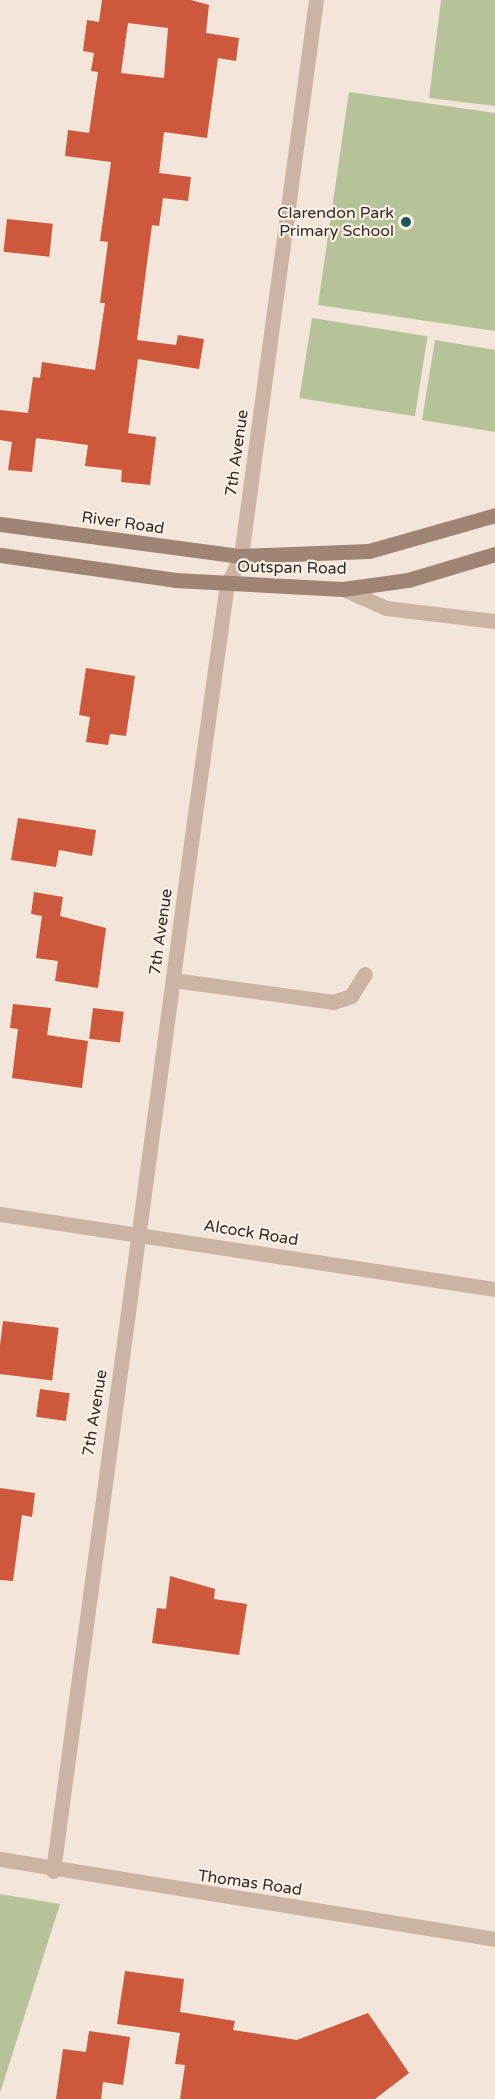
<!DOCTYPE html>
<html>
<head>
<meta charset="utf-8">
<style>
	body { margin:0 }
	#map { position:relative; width:495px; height:2099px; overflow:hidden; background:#f3e5d9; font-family:"Varela Round",sans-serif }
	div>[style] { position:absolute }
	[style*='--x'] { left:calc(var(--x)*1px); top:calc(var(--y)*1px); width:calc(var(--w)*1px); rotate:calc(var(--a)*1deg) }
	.green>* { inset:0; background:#b6c398; transform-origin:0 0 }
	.building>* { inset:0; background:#cd583c; transform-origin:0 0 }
	.lane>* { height:15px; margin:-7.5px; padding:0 7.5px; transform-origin:7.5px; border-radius:7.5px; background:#ccb4a4 }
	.street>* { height:15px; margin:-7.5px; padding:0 7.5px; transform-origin:7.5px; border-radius:7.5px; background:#ccb4a4 }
	.secondary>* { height:15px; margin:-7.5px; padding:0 7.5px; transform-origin:7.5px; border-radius:7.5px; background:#9f8375 }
	.dots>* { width:16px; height:16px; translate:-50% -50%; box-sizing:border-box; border:3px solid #faf0e5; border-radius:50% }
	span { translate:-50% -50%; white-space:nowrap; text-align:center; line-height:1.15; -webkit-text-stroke:4.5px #faf0e5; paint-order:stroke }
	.poi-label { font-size:16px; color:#362a26 }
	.right { translate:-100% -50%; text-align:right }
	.street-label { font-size:16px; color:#362a26 }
</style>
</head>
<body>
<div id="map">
	<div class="green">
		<i style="clip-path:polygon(441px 0,495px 0,495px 106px,429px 98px)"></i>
		<i style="clip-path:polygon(349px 92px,495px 113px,495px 331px,318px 305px)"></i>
		<i style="left:312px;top:318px;width:117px;height:81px;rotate:9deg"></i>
		<i style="clip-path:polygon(435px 340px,495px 350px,495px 432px,422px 420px)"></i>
		<i style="clip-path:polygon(0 1894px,60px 1904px,0 2093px)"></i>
	</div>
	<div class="building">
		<i style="clip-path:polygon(evenodd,102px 0,191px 0,209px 5px,206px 33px,239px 38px,236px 61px,218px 58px,207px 138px,164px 132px,159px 173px,191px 177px,188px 201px,163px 198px,159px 226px,152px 225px,137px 340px,176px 345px,178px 335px,204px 339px,199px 369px,138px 359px,128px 433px,156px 437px,150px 485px,121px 482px,122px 470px,85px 466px,88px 445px,36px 438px,32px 472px,8px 470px,12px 442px,0 440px,0 410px,28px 413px,33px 377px,40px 378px,42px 362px,95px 370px,105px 303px,100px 303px,108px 242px,100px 241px,111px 162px,65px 156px,68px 130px,89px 133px,98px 72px,91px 71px,94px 53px,83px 51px,87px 20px,99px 22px,102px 0,128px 23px,168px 28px,164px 78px,121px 73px,128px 23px)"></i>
		<i style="left:7px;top:219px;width:46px;height:33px;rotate:6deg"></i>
		<i style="clip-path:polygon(86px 668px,135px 676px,126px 736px,110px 734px,108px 745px,86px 742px,90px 717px,79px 715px)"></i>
		<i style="clip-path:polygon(18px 818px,96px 830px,92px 856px,59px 850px,56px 867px,11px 860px)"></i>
		<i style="clip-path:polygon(34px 892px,63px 897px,60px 916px,106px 928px,98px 988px,55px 981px,58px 961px,36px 958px,42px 916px,31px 914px)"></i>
		<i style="clip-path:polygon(13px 1004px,51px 1008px,47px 1035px,88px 1041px,82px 1088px,12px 1078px,18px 1029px,10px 1028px)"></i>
		<i style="left:93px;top:1008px;width:31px;height:31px;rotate:7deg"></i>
		<i style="left:3px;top:1321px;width:56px;height:53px;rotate:7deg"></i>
		<i style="left:40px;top:1389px;width:30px;height:28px;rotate:8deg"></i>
		<i style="clip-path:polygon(0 1488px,35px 1493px,32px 1517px,22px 1515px,13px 1581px,0 1580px)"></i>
		<i style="clip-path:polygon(170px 1576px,215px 1589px,214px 1599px,247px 1604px,239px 1655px,152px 1643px,157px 1608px,166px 1609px)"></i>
		<i style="clip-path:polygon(125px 1971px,184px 1979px,180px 2012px,235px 2021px,233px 2030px,297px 2040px,368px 2013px,409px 2073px,375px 2099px,180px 2099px,185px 2065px,175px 2064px,180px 2033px,117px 2024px)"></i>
		<i style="clip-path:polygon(89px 2031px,130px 2037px,123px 2085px,103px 2082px,101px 2099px,56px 2099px,63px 2049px,86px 2052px)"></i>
	</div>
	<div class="lane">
		<i style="--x:173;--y:980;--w:162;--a:7.8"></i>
		<i style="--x:333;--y:1002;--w:19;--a:-18"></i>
		<i style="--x:351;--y:996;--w:26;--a:-58"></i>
	</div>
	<div class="street">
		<i style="--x:343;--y:589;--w:47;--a:23.8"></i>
		<i style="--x:386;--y:608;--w:110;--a:6.8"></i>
		<i style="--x:0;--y:1214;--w:501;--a:8.62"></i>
		<i style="--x:0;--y:1859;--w:501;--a:9.18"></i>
		<i style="--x:53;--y:1871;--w:1037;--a:-82.35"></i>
		<i style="--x:191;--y:843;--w:260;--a:-82.1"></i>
		<i style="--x:227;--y:585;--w:32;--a:-64"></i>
		<i style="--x:241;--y:556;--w:561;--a:-82.32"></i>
	</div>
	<div class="secondary">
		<i style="--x:0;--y:524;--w:243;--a:7.6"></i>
		<i style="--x:241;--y:556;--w:128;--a:-2.2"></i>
		<i style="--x:369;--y:551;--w:131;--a:-15.9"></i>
		<i style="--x:0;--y:555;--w:177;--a:8.1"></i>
		<i style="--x:175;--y:580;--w:168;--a:3.1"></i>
		<i style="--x:343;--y:589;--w:66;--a:-7.9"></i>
		<i style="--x:408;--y:580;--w:91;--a:-16.6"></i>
	</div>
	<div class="dots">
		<i style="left:406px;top:222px;background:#19595a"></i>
	</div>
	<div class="poi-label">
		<span class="right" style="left:394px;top:222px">Clarendon Park<br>Primary School</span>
	</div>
	<div class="street-label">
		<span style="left:237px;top:453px;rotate:-82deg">7th Avenue</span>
		<span style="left:123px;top:523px;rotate:8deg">River Road</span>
		<span style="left:292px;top:568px;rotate:1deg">Outspan Road</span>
		<span style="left:161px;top:932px;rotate:-82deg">7th Avenue</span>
		<span style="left:251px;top:1233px;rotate:9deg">Alcock Road</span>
		<span style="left:95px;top:1413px;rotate:-81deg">7th Avenue</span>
		<span style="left:250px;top:1883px;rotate:8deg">Thomas Road</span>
	</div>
</div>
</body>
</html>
